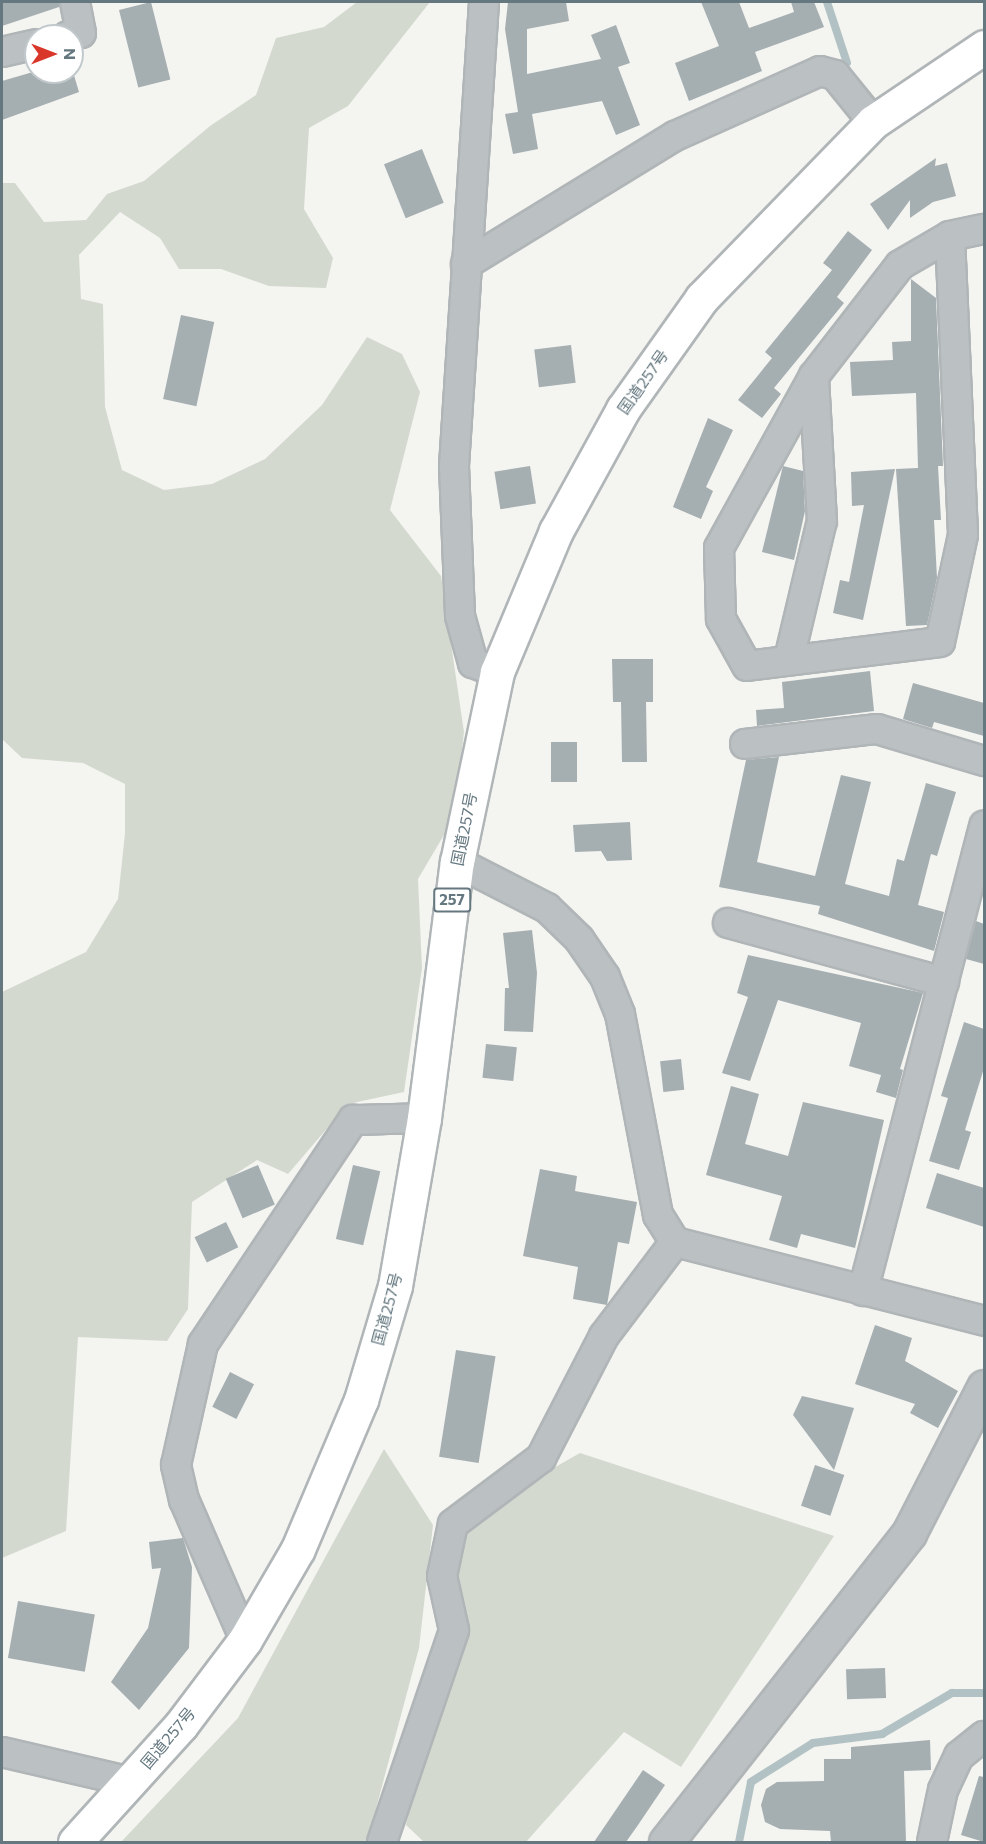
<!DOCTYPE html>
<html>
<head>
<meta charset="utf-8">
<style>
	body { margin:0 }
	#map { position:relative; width:986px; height:1844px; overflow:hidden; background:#f4f4f0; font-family:Commissioner,"Noto Sans JP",sans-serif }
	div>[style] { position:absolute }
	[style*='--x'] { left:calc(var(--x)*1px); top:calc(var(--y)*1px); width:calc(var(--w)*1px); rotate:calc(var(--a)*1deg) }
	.green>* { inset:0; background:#d4d9d0 }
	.stream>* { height:8px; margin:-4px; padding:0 4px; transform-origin:4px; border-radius:4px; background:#b2c2c4 }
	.building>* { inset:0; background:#a5aeb1; transform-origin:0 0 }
	.roads { filter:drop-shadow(2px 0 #b0b5b7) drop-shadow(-2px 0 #b0b5b7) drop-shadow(0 2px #b0b5b7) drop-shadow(0 -2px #b0b5b7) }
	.minor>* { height:28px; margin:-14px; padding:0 14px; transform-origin:14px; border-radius:14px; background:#bbc0c2 }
	.tertiary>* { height:33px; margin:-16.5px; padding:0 16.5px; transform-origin:16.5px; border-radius:16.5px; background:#bbc0c2 }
	.trunk>* { height:33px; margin:-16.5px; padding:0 16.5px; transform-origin:16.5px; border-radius:16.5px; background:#fff }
	span { translate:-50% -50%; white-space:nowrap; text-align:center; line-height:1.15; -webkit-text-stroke:6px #fff; paint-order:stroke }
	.shield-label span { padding:2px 4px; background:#fff; border:2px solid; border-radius:4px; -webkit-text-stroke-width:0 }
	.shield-label { font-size:15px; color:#657880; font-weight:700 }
	.street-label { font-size:16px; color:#657880 }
	.frame { position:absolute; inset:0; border:3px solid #657880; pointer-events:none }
	.north { position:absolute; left:24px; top:24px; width:60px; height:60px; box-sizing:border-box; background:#fff; border:2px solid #c1c9cc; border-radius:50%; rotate:90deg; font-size:16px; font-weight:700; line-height:24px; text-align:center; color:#657880 }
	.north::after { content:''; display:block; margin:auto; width:21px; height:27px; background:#da372b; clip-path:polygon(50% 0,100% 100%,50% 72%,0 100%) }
</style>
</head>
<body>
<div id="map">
	<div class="green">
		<i style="clip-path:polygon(357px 2px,430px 2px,348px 106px,309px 128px,304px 209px,333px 258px,326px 288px,269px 286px,221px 269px,179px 269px,160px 238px,120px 212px,79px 255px,81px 299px,103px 304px,105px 407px,122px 470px,164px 490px,212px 484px,265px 459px,322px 405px,367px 337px,402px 354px,420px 392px,390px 510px,441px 576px,464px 732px,454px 818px,418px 879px,422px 968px,404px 1092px,348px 1104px,288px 1174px,257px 1160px,192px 1202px,188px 1309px,167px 1341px,78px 1337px,66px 1531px,2px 1558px,2px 992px,86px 952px,118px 899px,125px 833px,125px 784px,83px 763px,22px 758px,2px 739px,2px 183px,15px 183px,44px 222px,86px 220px,107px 194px,144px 181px,210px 126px,256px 95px,276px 38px,324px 27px)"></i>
		<i style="clip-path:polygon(384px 1449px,433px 1525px,419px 1648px,367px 1842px,121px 1842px,238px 1718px)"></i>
		<i style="clip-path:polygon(580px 1453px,834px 1536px,681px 1767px,624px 1732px,526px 1842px,424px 1842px,406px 1825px,466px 1530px,497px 1500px)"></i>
	</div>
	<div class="stream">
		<i style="--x:827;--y:2;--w:64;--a:71.8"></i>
		<i style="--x:739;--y:1842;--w:61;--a:-78.7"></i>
		<i style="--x:751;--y:1782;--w:73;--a:-32.2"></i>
		<i style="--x:813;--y:1743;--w:70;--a:-7.4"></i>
		<i style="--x:882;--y:1734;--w:81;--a:-30.4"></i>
		<i style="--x:952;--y:1693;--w:32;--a:0"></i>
	</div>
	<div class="building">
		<i style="clip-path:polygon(2px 2px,59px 2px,59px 7px,2px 26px)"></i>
		<i style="left:151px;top:2px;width:80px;height:33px;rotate:76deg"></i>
		<i style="clip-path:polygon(508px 2px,566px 2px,569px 21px,527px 29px,527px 74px,601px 59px,591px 35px,616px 25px,630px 63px,618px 67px,640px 125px,616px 135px,602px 101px,532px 114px,538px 149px,513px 154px,505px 114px,518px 112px,505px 29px)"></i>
		<i style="clip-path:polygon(701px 2px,739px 2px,749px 28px,794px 12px,791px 2px,814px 2px,824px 27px,755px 52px,762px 71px,689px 101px,675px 63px,719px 46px)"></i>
		<i style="clip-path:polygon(33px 72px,73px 72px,79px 92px,2px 120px,2px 81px)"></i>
		<i style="left:422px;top:149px;width:58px;height:41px;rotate:68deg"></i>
		<i style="clip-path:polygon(936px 158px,935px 166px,947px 163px,956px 196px,933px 202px,910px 218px,910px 200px,888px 230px,870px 204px)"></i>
		<i style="clip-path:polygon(848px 231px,872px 250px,837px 297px,844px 303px,774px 388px,781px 394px,762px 418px,738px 400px,772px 358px,765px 352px,832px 270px,823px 263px)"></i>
		<i style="clip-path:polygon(911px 279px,936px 298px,943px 466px,938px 466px,941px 520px,934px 520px,937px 578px,927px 625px,906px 626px,896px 469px,918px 468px,916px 393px,852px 396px,850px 362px,893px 360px,892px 342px,911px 341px)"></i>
		<i style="left:181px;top:315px;width:34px;height:86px;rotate:12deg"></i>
		<i style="left:571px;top:345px;width:38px;height:37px;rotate:83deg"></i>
		<i style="clip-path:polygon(708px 418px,733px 430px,706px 487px,713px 491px,701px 519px,673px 507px)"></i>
		<i style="left:530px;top:466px;width:38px;height:36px;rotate:81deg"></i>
		<i style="clip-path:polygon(783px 466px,803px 471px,805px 511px,794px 560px,762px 552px)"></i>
		<i style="clip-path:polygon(895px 469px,863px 620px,833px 613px,840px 580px,849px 582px,864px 505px,852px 506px,851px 472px)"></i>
		<i style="clip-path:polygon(612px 659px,653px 659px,653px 702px,646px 702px,647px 762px,622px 762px,621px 702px,613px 702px)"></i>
		<i style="clip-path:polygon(870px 671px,874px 711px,757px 726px,756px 710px,784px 708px,782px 682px)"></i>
		<i style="clip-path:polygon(913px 683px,984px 703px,984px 736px,934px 722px,932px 728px,903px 719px)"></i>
		<i style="left:551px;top:742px;width:26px;height:40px"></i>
		<i style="clip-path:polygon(779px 757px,757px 862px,815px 876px,841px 775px,871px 782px,845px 884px,889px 896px,897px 859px,904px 861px,926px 783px,956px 792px,937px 856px,931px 854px,918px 905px,944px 912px,934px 951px,818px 914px,820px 906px,719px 887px,746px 760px)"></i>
		<i style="clip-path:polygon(630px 822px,632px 860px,607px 861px,601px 851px,575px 852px,573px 825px)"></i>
		<i style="clip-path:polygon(976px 921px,984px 924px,984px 964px,966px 959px)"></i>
		<i style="clip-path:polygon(532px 930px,537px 973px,533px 1032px,504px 1031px,505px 988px,509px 988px,503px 933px)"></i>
		<i style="clip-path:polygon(748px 955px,923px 993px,900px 1069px,903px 1070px,896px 1098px,876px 1092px,881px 1075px,849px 1066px,861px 1023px,778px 1000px,750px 1081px,722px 1073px,748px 997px,737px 993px)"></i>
		<i style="clip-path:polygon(964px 1022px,984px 1029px,984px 1068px,965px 1130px,971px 1132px,959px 1170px,929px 1161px,948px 1098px,941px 1096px)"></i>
		<i style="left:486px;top:1044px;width:31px;height:34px;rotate:6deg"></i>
		<i style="left:681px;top:1059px;width:31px;height:21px;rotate:84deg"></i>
		<i style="clip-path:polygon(731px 1086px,759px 1094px,745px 1144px,788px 1156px,803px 1102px,884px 1120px,855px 1248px,801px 1234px,797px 1248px,769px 1240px,782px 1196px,706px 1175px)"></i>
		<i style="left:258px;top:1165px;width:43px;height:35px;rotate:67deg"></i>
		<i style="left:353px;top:1165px;width:28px;height:76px;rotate:13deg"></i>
		<i style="clip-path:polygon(540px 1169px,577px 1176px,575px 1191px,637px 1202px,629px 1244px,618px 1242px,607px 1305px,573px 1299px,578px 1267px,523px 1256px)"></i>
		<i style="clip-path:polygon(937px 1173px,984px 1188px,984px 1227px,926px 1208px)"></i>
		<i style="left:226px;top:1222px;width:28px;height:35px;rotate:64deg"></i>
		<i style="clip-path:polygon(875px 1325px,912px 1338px,905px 1361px,958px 1391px,938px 1428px,910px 1413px,915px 1404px,855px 1384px)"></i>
		<i style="left:456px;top:1350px;width:40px;height:108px;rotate:9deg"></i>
		<i style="left:230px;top:1372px;width:27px;height:39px;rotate:27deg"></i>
		<i style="clip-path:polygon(802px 1396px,854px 1408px,834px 1470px,793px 1415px)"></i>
		<i style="left:815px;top:1465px;width:31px;height:43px;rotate:19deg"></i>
		<i style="clip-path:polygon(183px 1538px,192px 1567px,189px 1648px,139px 1710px,111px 1682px,148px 1628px,161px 1568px,152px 1569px,149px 1542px)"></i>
		<i style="left:18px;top:1601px;width:78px;height:58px;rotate:10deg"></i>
		<i style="left:885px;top:1668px;width:30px;height:39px;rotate:88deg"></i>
		<i style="clip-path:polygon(930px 1740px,931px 1770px,904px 1771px,906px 1842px,831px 1842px,830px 1831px,780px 1829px,765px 1822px,761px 1805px,766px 1789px,777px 1782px,824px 1781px,824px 1759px,851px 1759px,851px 1747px)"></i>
		<i style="clip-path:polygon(643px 1770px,665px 1785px,638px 1825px,626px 1842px,594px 1842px)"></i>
		<i style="clip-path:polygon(979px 1776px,984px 1777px,984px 1842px,961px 1835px)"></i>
	</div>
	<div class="roads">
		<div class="minor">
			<i style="--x:484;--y:2;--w:465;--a:93.7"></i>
			<i style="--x:454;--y:466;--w:150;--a:87.7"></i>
			<i style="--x:460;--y:616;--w:49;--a:74.5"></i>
			<i style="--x:473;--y:663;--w:26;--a:21"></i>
			<i style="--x:68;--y:36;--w:13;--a:-13"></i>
			<i style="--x:81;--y:33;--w:32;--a:-101"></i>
			<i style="--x:2;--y:52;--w:35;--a:-13"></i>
			<i style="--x:950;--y:236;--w:299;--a:87.5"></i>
			<i style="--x:963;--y:535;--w:109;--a:102.1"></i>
			<i style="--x:940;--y:642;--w:194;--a:172.9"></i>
			<i style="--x:747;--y:666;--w:54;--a:-119"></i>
			<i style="--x:721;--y:619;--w:71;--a:-91.6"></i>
			<i style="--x:719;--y:548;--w:196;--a:-61.1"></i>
			<i style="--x:814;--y:376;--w:140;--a:-52.2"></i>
			<i style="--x:900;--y:265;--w:58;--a:-30.1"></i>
			<i style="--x:950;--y:236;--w:35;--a:-12"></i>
			<i style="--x:466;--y:264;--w:245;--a:-31.5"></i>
			<i style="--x:675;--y:136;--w:159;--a:-24.1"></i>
			<i style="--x:820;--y:71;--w:16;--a:15"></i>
			<i style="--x:835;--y:75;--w:60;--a:51"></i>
			<i style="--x:789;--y:659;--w:142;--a:-76.6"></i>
			<i style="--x:822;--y:521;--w:145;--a:-93.2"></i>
			<i style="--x:745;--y:744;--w:133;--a:-6.5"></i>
			<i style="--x:877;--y:729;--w:112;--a:16.7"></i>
			<i style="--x:457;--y:862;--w:101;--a:27.1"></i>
			<i style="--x:547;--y:908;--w:45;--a:44.1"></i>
			<i style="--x:579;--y:939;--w:46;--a:55.6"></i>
			<i style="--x:605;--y:977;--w:40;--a:68"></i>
			<i style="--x:620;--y:1014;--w:205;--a:79.3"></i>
			<i style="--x:658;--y:1215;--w:32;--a:58"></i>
			<i style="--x:675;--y:1242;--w:319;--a:14.3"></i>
			<i style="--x:728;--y:923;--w:224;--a:15.3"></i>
			<i style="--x:863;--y:1291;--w:481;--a:-75.4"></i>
			<i style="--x:245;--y:1640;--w:153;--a:-113.5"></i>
			<i style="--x:184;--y:1500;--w:36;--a:-103"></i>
			<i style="--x:176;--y:1465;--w:124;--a:-77.4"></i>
			<i style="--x:203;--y:1344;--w:270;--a:-56.2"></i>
			<i style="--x:353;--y:1120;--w:71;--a:-1.6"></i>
			<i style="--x:2;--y:1752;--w:132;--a:13.1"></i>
			<i style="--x:382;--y:1842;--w:224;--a:-71.2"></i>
			<i style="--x:454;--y:1630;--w:55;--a:-102.5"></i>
			<i style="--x:442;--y:1576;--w:53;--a:-78.1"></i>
			<i style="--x:453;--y:1524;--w:110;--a:-36.9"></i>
			<i style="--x:541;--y:1458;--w:137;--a:-62.7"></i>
			<i style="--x:604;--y:1336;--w:118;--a:-52.9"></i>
			<i style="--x:932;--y:1842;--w:53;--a:-78.1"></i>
			<i style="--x:943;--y:1790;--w:38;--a:-65"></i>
			<i style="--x:959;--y:1756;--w:32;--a:-39"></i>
		</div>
		<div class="tertiary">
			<i style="--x:666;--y:1842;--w:393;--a:-51.8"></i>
			<i style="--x:909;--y:1533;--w:164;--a:-62.8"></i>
		</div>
		<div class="trunk">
			<i style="--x:75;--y:1842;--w:158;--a:-47.8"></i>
			<i style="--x:181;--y:1725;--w:106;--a:-53"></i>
			<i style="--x:245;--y:1640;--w:105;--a:-59.8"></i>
			<i style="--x:298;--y:1549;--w:162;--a:-67.1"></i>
			<i style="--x:361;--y:1400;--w:119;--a:-73.4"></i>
			<i style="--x:395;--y:1286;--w:170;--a:-80.2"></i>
			<i style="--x:424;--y:1118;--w:258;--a:-82.7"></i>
			<i style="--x:457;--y:862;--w:194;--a:-78.1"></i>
			<i style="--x:497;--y:672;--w:153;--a:-67.3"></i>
			<i style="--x:556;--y:531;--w:139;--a:-61.2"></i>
			<i style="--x:623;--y:409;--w:136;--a:-54.6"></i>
			<i style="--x:702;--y:298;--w:245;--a:-45.8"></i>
			<i style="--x:873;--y:122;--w:134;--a:-34"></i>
		</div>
	</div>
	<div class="shield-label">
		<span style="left:452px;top:900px">257</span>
	</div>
	<div class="street-label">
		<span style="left:643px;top:382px;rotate:-55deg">国道257号</span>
		<span style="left:464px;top:829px;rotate:-79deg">国道257号</span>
		<span style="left:387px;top:1309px;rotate:-75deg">国道257号</span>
		<span style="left:168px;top:1738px;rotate:-50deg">国道257号</span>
	</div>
	<div class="frame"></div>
	<div class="north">N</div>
</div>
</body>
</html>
